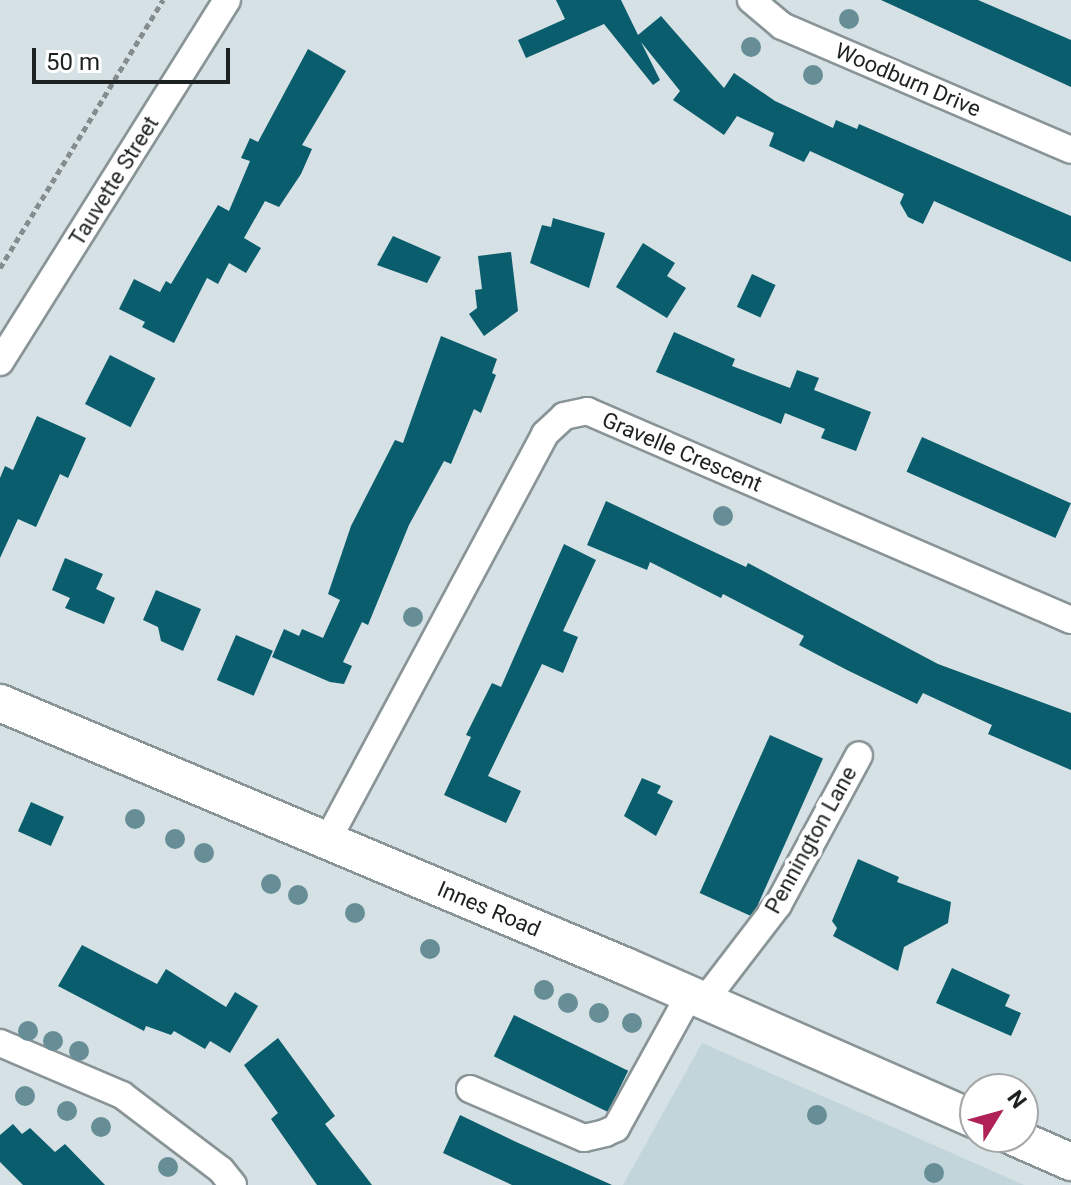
<!DOCTYPE html>
<html>
<head>
<meta charset="utf-8">
<style>
	body { margin:0 }
	#map { position:relative; width:1071px; height:1185px; overflow:hidden; background:#d5e1e4; font-family:Roboto,sans-serif }
	div>[style] { position:absolute }
	[style*='--x'] { left:calc(var(--x)*1px); top:calc(var(--y)*1px); width:calc(var(--w)*1px); rotate:calc(var(--a)*1deg) }
	.built>* { inset:0; background:#c1d5db }
	.building>* { inset:0; background:#0a5d6c; transform-origin:0 0 }
	.path>* { height:5px; margin-top:-2.5px; transform-origin:0; background:repeating-linear-gradient(90deg,#848c8f 0 6px,transparent 0 10px) }
	.roads { filter:drop-shadow(2px 0 #899497) drop-shadow(-2px 0 #899497) drop-shadow(0 2px #899497) drop-shadow(0 -2px #899497) }
	.street>* { height:26px; margin:-13px; padding:0 13px; transform-origin:13px; border-radius:13px; background:#fff }
	.secondary>* { height:36px; margin:-18px; padding:0 18px; transform-origin:18px; border-radius:18px; background:#fff }
	.trees>* { width:20px; height:20px; margin:-10px; border-radius:50%; background:#678e96 }
	span { translate:-50% -50%; white-space:nowrap; text-align:center; line-height:1.15; -webkit-text-stroke:8px #fff; paint-order:stroke }
	.street-label { font-size:22px; color:#1d2122 }
	.north { position:absolute; left:959px; top:1073px; width:80px; height:80px; box-sizing:border-box; background:#fff; border:2px solid #a5a6a7; border-radius:50%; rotate:53deg; font-size:22px; font-weight:700; line-height:32px; text-align:center; color:#1d2122 }
	.north::after { content:''; display:block; margin:auto; width:28px; height:36px; background:#b02157; clip-path:polygon(50% 0,100% 100%,50% 72%,0 100%) }
	.scale { position:absolute; left:32px; top:48px; width:198px; height:36px; box-sizing:border-box; border:4px solid #1d2122; border-top:0; padding-left:10px; font-size:24px; line-height:28px; white-space:nowrap; color:#1d2122; -webkit-text-stroke:6px #fff; paint-order:stroke }
</style>
</head>
<body>
<div id="map">
	<div class="built">
		<i style="clip-path:polygon(702px 1043px,1024px 1185px,623px 1185px)"></i>
	</div>
	<div class="building">
		<i style="clip-path:polygon(556px 0,621px 0,638px 35px,661px 16px,724px 88px,734px 73px,775px 101px,833px 128px,836px 120px,857px 129px,859px 124px,1071px 216px,1071px 262px,934px 201px,923px 224px,908px 217px,900px 203px,904px 194px,810px 151px,804px 162px,769px 146px,774px 133px,737px 116px,724px 135px,673px 100px,680px 91px,641px 42px,660px 80px,653px 85px,604px 24px,526px 58px,518px 40px,565px 19px)"></i>
		<i style="clip-path:polygon(881px 0,978px 0,1071px 40px,1071px 87px)"></i>
		<i style="clip-path:polygon(308px 49px,346px 71px,302px 145px,312px 149px,301px 174px,279px 207px,265px 201px,244px 238px,261px 248px,246px 273px,229px 263px,218px 284px,207px 278px,174px 343px,142px 327px,145px 322px,119px 309px,134px 279px,160px 292px,166px 281px,171px 284px,218px 205px,229px 211px,250px 161px,241px 158px,250px 138px,258px 142px)"></i>
		<i style="clip-path:polygon(553px 218px,605px 233px,589px 288px,530px 263px,542px 225px,551px 227px)"></i>
		<i style="clip-path:polygon(393px 236px,441px 257px,427px 283px,377px 265px)"></i>
		<i style="clip-path:polygon(643px 243px,675px 263px,667px 276px,686px 288px,667px 318px,616px 287px)"></i>
		<i style="clip-path:polygon(511px 252px,518px 311px,484px 336px,469px 314px,477px 308px,475px 290px,482px 289px,478px 256px)"></i>
		<i style="left:752px;top:274px;width:26px;height:36px;rotate:25deg"></i>
		<i style="clip-path:polygon(674px 332px,735px 359px,732px 366px,790px 388px,797px 370px,819px 378px,814px 390px,871px 412px,856px 451px,821px 438px,825px 429px,785px 413px,781px 424px,656px 372px)"></i>
		<i style="clip-path:polygon(441px 336px,497px 359px,492px 373px,496px 375px,481px 413px,474px 409px,451px 464px,444px 461px,409px 525px,368px 625px,362px 622px,343px 662px,352px 666px,344px 684px,330px 682px,272px 657px,284px 629px,299px 636px,302px 629px,323px 638px,340px 600px,328px 594px,351px 526px,395px 440px,403px 443px)"></i>
		<i style="left:110px;top:355px;width:51px;height:55px;rotate:27deg"></i>
		<i style="clip-path:polygon(37px 416px,86px 438px,68px 478px,60px 474px,36px 527px,18px 519px,0 558px,0 478px,5px 466px,13px 470px)"></i>
		<i style="left:922px;top:437px;width:163px;height:38px;rotate:24deg"></i>
		<i style="clip-path:polygon(606px 501px,746px 567px,748px 563px,938px 664px,1071px 713px,1071px 770px,988px 734px,992px 725px,923px 693px,917px 704px,847px 670px,799px 645px,804px 636px,723px 594px,721px 598px,650px 562px,647px 570px,587px 545px)"></i>
		<i style="clip-path:polygon(564px 544px,596px 560px,563px 631px,578px 637px,563px 673px,542px 664px,488px 776px,521px 791px,506px 823px,444px 795px,471px 737px,466px 735px,492px 683px,501px 687px)"></i>
		<i style="clip-path:polygon(65px 558px,103px 574px,96px 589px,115px 598px,104px 624px,65px 608px,70px 598px,52px 590px)"></i>
		<i style="clip-path:polygon(156px 590px,201px 609px,183px 651px,161px 641px,158px 627px,143px 620px)"></i>
		<i style="left:236px;top:635px;width:40px;height:49px;rotate:23deg"></i>
		<i style="left:770px;top:735px;width:58px;height:173px;rotate:24deg"></i>
		<i style="clip-path:polygon(642px 778px,661px 786px,657px 793px,673px 801px,656px 836px,624px 816px)"></i>
		<i style="left:31px;top:802px;width:36px;height:32px;rotate:24deg"></i>
		<i style="clip-path:polygon(858px 859px,899px 877px,897px 882px,951px 902px,948px 923px,904px 947px,898px 971px,833px 936px,837px 928px,832px 921px)"></i>
		<i style="clip-path:polygon(82px 945px,157px 984px,166px 969px,226px 1007px,235px 992px,258px 1006px,230px 1053px,210px 1041px,205px 1049px,174px 1031px,171px 1035px,146px 1026px,144px 1031px,58px 986px)"></i>
		<i style="clip-path:polygon(952px 968px,1010px 995px,1005px 1006px,1021px 1013px,1011px 1036px,936px 1003px)"></i>
		<i style="left:514px;top:1015px;width:127px;height:46px;rotate:26deg"></i>
		<i style="clip-path:polygon(278px 1038px,335px 1116px,325px 1124px,372px 1185px,317px 1185px,271px 1119px,278px 1113px,244px 1065px)"></i>
		<i style="clip-path:polygon(460px 1115px,514px 1141px,612px 1185px,512px 1185px,443px 1153px)"></i>
		<i style="clip-path:polygon(13px 1124px,22px 1134px,30px 1128px,55px 1152px,65px 1144px,105px 1185px,23px 1185px,0 1162px,0 1135px)"></i>
	</div>
	<div class="path">
		<i style="--x:0;--y:268;--w:314;--a:-58.7"></i>
	</div>
	<div class="roads">
		<div class="street">
			<i style="--x:751;--y:0;--w:40;--a:40"></i>
			<i style="--x:782;--y:26;--w:314;--a:23.2"></i>
			<i style="--x:0;--y:362;--w:427;--a:-57.9"></i>
			<i style="--x:327;--y:841;--w:462;--a:-61.8"></i>
			<i style="--x:545;--y:434;--w:26;--a:-43"></i>
			<i style="--x:564;--y:416;--w:24;--a:-12"></i>
			<i style="--x:587;--y:411;--w:527;--a:23.36"></i>
			<i style="--x:705;--y:1000;--w:120;--a:-52.5"></i>
			<i style="--x:778;--y:905;--w:170;--a:-61.6"></i>
			<i style="--x:0;--y:1043;--w:133;--a:23.1"></i>
			<i style="--x:122;--y:1095;--w:124;--a:37.1"></i>
			<i style="--x:221;--y:1170;--w:19;--a:51"></i>
			<i style="--x:470;--y:1089;--w:124;--a:23.3"></i>
			<i style="--x:584;--y:1138;--w:22;--a:-13"></i>
			<i style="--x:605;--y:1133;--w:12;--a:-24"></i>
			<i style="--x:616;--y:1128;--w:153;--a:-61.1"></i>
		</div>
		<div class="secondary">
			<i style="--x:0;--y:703;--w:678;--a:22.82"></i>
			<i style="--x:625;--y:966;--w:382;--a:23.7"></i>
			<i style="--x:1014;--y:1137;--w:62;--a:23.7"></i>
		</div>
	</div>
	<div class="trees">
		<i style="left:849px;top:19px"></i>
		<i style="left:751px;top:47px"></i>
		<i style="left:813px;top:75px"></i>
		<i style="left:723px;top:516px"></i>
		<i style="left:413px;top:617px"></i>
		<i style="left:135px;top:819px"></i>
		<i style="left:175px;top:839px"></i>
		<i style="left:204px;top:853px"></i>
		<i style="left:271px;top:884px"></i>
		<i style="left:298px;top:895px"></i>
		<i style="left:355px;top:913px"></i>
		<i style="left:430px;top:949px"></i>
		<i style="left:544px;top:990px"></i>
		<i style="left:568px;top:1003px"></i>
		<i style="left:599px;top:1013px"></i>
		<i style="left:632px;top:1023px"></i>
		<i style="left:28px;top:1031px"></i>
		<i style="left:53px;top:1041px"></i>
		<i style="left:79px;top:1051px"></i>
		<i style="left:25px;top:1096px"></i>
		<i style="left:67px;top:1111px"></i>
		<i style="left:817px;top:1115px"></i>
		<i style="left:101px;top:1127px"></i>
		<i style="left:168px;top:1167px"></i>
		<i style="left:934px;top:1173px"></i>
	</div>
	<div class="street-label">
		<span style="left:908px;top:80px;rotate:23deg">Woodburn Drive</span>
		<span style="left:114px;top:181px;rotate:-58deg">Tauvette Street</span>
		<span style="left:682px;top:452px;rotate:23deg">Gravelle Crescent</span>
		<span style="left:811px;top:840px;rotate:-61deg">Pennington Lane</span>
		<span style="left:489px;top:909px;rotate:23deg">Innes Road</span>
	</div>
	<div class="north">N</div>
	<div class="scale">50 m</div>
</div>
</body>
</html>
